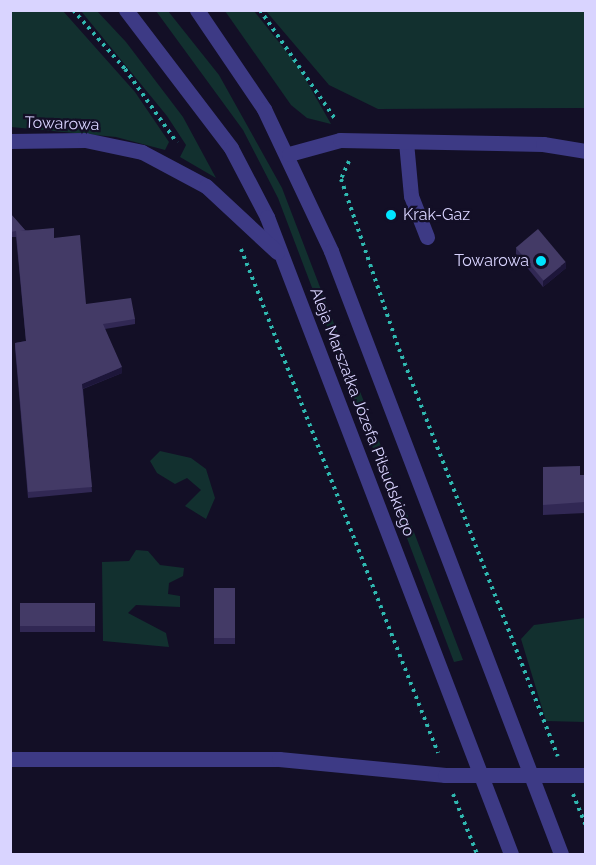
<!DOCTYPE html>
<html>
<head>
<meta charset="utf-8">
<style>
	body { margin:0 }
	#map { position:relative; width:596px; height:865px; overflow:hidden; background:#130f26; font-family:Raleway,sans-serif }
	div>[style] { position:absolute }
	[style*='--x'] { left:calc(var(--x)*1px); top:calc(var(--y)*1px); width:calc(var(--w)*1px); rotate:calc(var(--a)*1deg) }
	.green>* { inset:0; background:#12302f }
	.path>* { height:4px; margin-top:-2px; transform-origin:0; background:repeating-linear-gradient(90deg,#2fb8b0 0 3px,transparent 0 7.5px) }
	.minor>* { height:15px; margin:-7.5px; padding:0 7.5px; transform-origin:7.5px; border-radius:7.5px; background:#3d3a85 }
	.wall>* { inset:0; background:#312854; transform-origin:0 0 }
	.shaded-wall>* { inset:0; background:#1d163a }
	.building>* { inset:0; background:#433a66; transform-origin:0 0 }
	.dots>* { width:16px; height:16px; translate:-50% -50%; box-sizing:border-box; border:3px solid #130f26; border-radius:50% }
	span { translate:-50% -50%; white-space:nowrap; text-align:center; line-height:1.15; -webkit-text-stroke:4.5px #130f26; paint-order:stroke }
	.street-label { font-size:16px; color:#d9d4ff }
	.poi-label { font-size:16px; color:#d9d4ff }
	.left { translate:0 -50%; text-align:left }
	.right { translate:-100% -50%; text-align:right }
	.frame { position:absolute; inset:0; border:12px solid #d9d4ff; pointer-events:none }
</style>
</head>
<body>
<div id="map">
	<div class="green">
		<i style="clip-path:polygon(10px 11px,63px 11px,135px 92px,169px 142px,165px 150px,116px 137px,11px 127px)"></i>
		<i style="clip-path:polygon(81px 11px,97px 11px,126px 42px,183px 117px,216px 178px,180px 157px,186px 145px,167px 116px)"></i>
		<i style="clip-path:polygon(156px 11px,168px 11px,219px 75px,282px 188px,463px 660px,454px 662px,278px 198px,243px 130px)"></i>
		<i style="clip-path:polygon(225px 11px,254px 11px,298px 66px,331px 124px,307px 118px,291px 105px)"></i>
		<i style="clip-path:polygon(266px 11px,585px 11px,585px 108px,378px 109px,329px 85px)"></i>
		<i style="clip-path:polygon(160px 451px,191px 458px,206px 469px,215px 498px,206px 519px,185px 506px,201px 490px,187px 478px,175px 484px,157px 473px,150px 461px)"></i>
		<i style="clip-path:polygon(136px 550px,148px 551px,160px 565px,184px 568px,183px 576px,169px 583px,168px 594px,180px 596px,180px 607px,136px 605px,128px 613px,166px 633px,169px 647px,103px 641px,102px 562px,129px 561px)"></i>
		<i style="clip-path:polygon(585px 618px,585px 722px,546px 721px,521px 639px,534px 625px)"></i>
	</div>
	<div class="path">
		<i style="--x:73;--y:10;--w:79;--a:48.6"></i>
		<i style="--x:125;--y:69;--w:90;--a:54.9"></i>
		<i style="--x:260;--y:10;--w:134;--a:55.4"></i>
		<i style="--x:349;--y:161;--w:20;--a:114"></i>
		<i style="--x:341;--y:179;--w:180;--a:71.2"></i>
		<i style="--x:399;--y:349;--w:437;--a:68.7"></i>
		<i style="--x:241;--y:249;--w:541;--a:68.65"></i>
		<i style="--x:453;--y:794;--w:65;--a:68.2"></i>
		<i style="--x:573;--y:794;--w:35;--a:68"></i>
	</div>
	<div class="minor">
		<i style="--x:126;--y:10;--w:173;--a:52.7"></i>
		<i style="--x:231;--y:148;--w:78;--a:62.4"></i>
		<i style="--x:267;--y:217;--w:682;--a:69.04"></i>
		<i style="--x:197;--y:10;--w:120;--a:55.9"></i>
		<i style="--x:264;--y:109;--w:157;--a:64.7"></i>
		<i style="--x:331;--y:251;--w:645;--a:69.12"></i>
		<i style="--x:10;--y:141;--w:75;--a:-0.8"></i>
		<i style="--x:85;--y:140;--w:58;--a:11.9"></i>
		<i style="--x:142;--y:152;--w:72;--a:28"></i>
		<i style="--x:206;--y:186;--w:97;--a:42.9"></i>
		<i style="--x:406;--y:142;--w:54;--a:84.7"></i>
		<i style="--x:411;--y:196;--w:44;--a:68.7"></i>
		<i style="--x:289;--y:154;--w:53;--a:-15.4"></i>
		<i style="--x:340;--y:140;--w:203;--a:1.1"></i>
		<i style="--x:543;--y:144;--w:44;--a:9.2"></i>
		<i style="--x:10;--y:759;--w:269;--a:0"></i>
		<i style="--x:279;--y:759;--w:167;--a:5.5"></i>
		<i style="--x:445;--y:775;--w:141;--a:0"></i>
	</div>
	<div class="wall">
		<i style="clip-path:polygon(10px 213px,25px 230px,54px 238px,86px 304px,135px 319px,135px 324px,105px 329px,122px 373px,83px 389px,92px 492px,28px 498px,15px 348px,15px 343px,26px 341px,16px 237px,10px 237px)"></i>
		<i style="clip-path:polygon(516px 248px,566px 268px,543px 287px,516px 254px)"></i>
		<i style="clip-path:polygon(543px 467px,580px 475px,585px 475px,585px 513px,543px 515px)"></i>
		<i style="left:214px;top:588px;width:21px;height:56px"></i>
		<i style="left:20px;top:603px;width:75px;height:29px"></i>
	</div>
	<div class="shaded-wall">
		<i style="clip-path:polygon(566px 262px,566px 268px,543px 287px,543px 281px)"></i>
		<i style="clip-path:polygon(122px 367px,122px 373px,82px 389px,82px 384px)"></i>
	</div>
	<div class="building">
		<i style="clip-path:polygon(10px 213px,25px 230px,20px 231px,54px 228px,54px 238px,80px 235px,86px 304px,131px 298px,135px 319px,103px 324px,122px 367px,82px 384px,92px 487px,28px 492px,15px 343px,26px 341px,16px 231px,10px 232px)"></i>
		<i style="left:538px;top:229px;width:43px;height:29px;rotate:50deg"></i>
		<i style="clip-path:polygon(580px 466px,580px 475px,585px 475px,585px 502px,543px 505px,543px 467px)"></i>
		<i style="left:214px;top:588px;width:21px;height:50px"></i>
		<i style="left:20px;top:603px;width:75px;height:23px"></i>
	</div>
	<div class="dots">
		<i style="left:391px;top:215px;background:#00e5ff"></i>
		<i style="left:541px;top:261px;background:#00e5ff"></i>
	</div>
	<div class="street-label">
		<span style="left:62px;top:124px;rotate:2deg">Towarowa</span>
		<span style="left:362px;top:412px;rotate:69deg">Aleja Marszałka Józefa Piłsudskiego</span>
	</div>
	<div class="poi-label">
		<span class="left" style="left:403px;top:215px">Krak-Gaz</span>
		<span class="right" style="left:529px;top:261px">Towarowa</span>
	</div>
	<div class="frame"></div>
</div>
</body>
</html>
